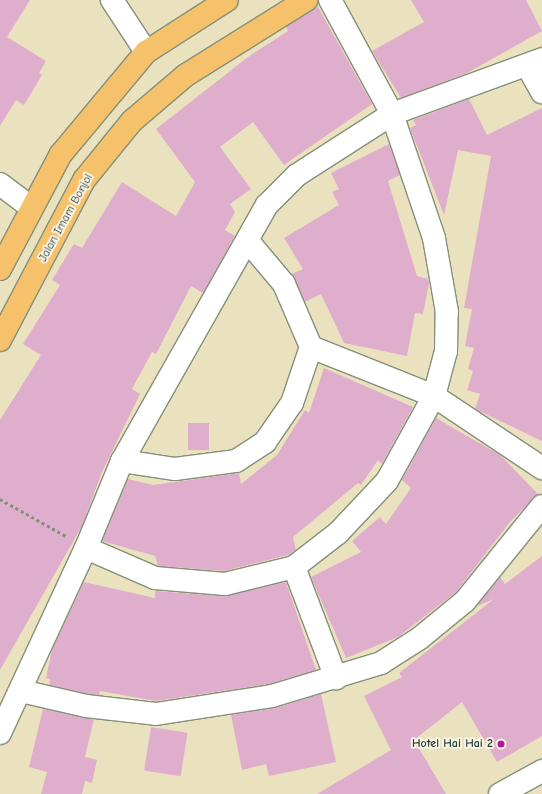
<!DOCTYPE html>
<html>
<head>
<meta charset="utf-8">
<style>
	body { margin:0 }
	#map { position:relative; width:542px; height:794px; overflow:hidden; background:#eae2be; font-family:"Comic Neue",sans-serif }
	div>[style] { position:absolute }
	[style*='--x'] { left:calc(var(--x)*1px); top:calc(var(--y)*1px); width:calc(var(--w)*1px); rotate:calc(var(--a)*1deg) }
	.building>* { inset:0; background:#e0aecd; transform-origin:0 0 }
	.path>* { height:2.5px; margin-top:-1.25px; transform-origin:0; background:repeating-linear-gradient(90deg,#849079 0 3px,transparent 0 6px) }
	.roads { filter:drop-shadow(1px 0 #849079) drop-shadow(-1px 0 #849079) drop-shadow(0 1px #849079) drop-shadow(0 -1px #849079) }
	.minor>* { height:22px; margin:-11px; padding:0 11px; transform-origin:11px; border-radius:11px; background:#fff }
	.major>* { height:22px; margin:-11px; padding:0 11px; transform-origin:11px; border-radius:11px; background:#f6c16b }
	.dots>* { width:11px; height:11px; translate:-50% -50%; box-sizing:border-box; border:2px solid #fcf5e5; border-radius:50% }
	span { translate:-50% -50%; white-space:nowrap; text-align:center; line-height:1.15; -webkit-text-stroke:4px #fcf5e5; paint-order:stroke }
	.street-label { font-size:12px; color:#1f3d34 }
	.poi-label { font-size:12px; color:#1f3d34; font-weight:700 }
	.right { translate:-100% -50%; text-align:right }
</style>
</head>
<body>
<div id="map">
	<div class="building">
		<i style="clip-path:polygon(0 0,30px 0,7px 37px,46px 61px,39px 73px,42px 75px,24px 105px,16px 100px,0 126px)"></i>
		<i style="clip-path:polygon(411px 0,526px 0,542px 31px,467px 73px,401px 98px,372px 51px,424px 22px)"></i>
		<i style="clip-path:polygon(318px 7px,372px 104px,284px 165px,253px 122px,220px 147px,251px 189px,230px 204px,235px 212px,225px 230px,235px 236px,203px 293px,191px 286px,156px 354px,152px 352px,132px 389px,140px 394px,102px 472px,82px 526px,0 670px,0 420px,41px 355px,23px 344px,60px 285px,52px 280px,74px 244px,82px 248px,122px 182px,176px 216px,195px 182px,156px 129px,248px 57px,288px 31px,286px 27px)"></i>
		<i style="clip-path:polygon(469px 99px,487px 135px,542px 108px,542px 441px,475px 409px,480px 394px,467px 390px,473px 371px,468px 369px,474px 348px,465px 346px,472px 309px,464px 308px,491px 156px,458px 150px,444px 215px,410px 128px,416px 125px,413px 120px)"></i>
		<i style="clip-path:polygon(389px 144px,400px 175px,388px 181px,417px 276px,428px 279px,429px 284px,423px 314px,415px 313px,407px 356px,344px 343px,321px 294px,305px 302px,292px 274px,303px 269px,284px 238px,339px 205px,332px 192px,339px 189px,331px 173px)"></i>
		<i style="clip-path:polygon(324px 368px,413px 407px,382px 464px,378px 460px,361px 485px,358px 483px,293px 537px,296px 550px,288px 555px,224px 571px,158px 566px,155px 556px,102px 541px,128px 479px,153px 485px,239px 473px,241px 484px,277px 455px,305px 410px,309px 413px)"></i>
		<i style="clip-path:polygon(436px 418px,500px 455px,538px 494px,510px 522px,456px 592px,398px 637px,346px 658px,311px 577px,361px 552px,352px 541px,380px 517px,386px 524px,411px 488px,402px 480px)"></i>
		<i style="left:188px;top:423px;width:21px;height:27px"></i>
		<i style="clip-path:polygon(542px 556px,542px 736px,497px 762px,462px 702px,414px 740px,446px 794px,317px 794px,391px 750px,364px 696px,402px 677px,399px 673px,494px 599px,477px 606px,500px 577px,505px 584px)"></i>
		<i style="clip-path:polygon(84px 582px,155px 598px,155px 591px,224px 596px,286px 582px,316px 670px,269px 684px,156px 701px,100px 691px,99px 695px,88px 694px,49px 685px,50px 679px,46px 678px,52px 650px)"></i>
		<i style="clip-path:polygon(321px 694px,336px 762px,269px 776px,266px 764px,242px 770px,231px 715px,276px 708px)"></i>
		<i style="clip-path:polygon(43px 709px,94px 719px,85px 757px,97px 760px,92px 783px,85px 781px,82px 794px,41px 794px,47px 772px,29px 767px)"></i>
		<i style="left:151px;top:727px;width:37px;height:44px;rotate:9deg"></i>
	</div>
	<div class="path">
		<i style="--x:0;--y:499;--w:76;--a:29.3"></i>
	</div>
	<div class="roads">
		<div class="minor">
			<i style="--x:112;--y:0;--w:62;--a:56.8"></i>
			<i style="--x:528;--y:67;--w:29;--a:61"></i>
			<i style="--x:0;--y:184;--w:39;--a:37"></i>
			<i style="--x:311;--y:347;--w:132;--a:21.7"></i>
			<i style="--x:434;--y:396;--w:130;--a:33.7"></i>
			<i style="--x:122;--y:461;--w:54;--a:8.6"></i>
			<i style="--x:175;--y:469;--w:62;--a:-7.5"></i>
			<i style="--x:236;--y:461;--w:35;--a:-33"></i>
			<i style="--x:265;--y:442;--w:47;--a:-55.3"></i>
			<i style="--x:292;--y:403;--w:59;--a:-71.3"></i>
			<i style="--x:311;--y:347;--w:69;--a:-113.2"></i>
			<i style="--x:284;--y:284;--w:57;--a:-130.1"></i>
			<i style="--x:86;--y:548;--w:75;--a:23.5"></i>
			<i style="--x:155;--y:578;--w:70;--a:4.9"></i>
			<i style="--x:225;--y:584;--w:71;--a:-13.8"></i>
			<i style="--x:294;--y:567;--w:56;--a:-37.7"></i>
			<i style="--x:338;--y:533;--w:71;--a:-46.7"></i>
			<i style="--x:387;--y:481;--w:97;--a:-61.1"></i>
			<i style="--x:434;--y:396;--w:47;--a:-75.1"></i>
			<i style="--x:446;--y:351;--w:39;--a:-89"></i>
			<i style="--x:447;--y:312;--w:75;--a:-100"></i>
			<i style="--x:434;--y:238;--w:131;--a:-108.7"></i>
			<i style="--x:392;--y:114;--w:130;--a:-118.5"></i>
			<i style="--x:294;--y:567;--w:119;--a:69.3"></i>
			<i style="--x:21;--y:691;--w:67;--a:13"></i>
			<i style="--x:86;--y:706;--w:70;--a:6.5"></i>
			<i style="--x:156;--y:714;--w:117;--a:-8.8"></i>
			<i style="--x:272;--y:696;--w:114;--a:-16.8"></i>
			<i style="--x:381;--y:663;--w:46;--a:-32.7"></i>
			<i style="--x:420;--y:638;--w:58;--a:-39.4"></i>
			<i style="--x:465;--y:601;--w:122;--a:-51"></i>
			<i style="--x:0;--y:733;--w:204;--a:-65.1"></i>
			<i style="--x:86;--y:548;--w:94;--a:-67.5"></i>
			<i style="--x:122;--y:461;--w:294;--a:-60.5"></i>
			<i style="--x:267;--y:205;--w:42;--a:-45"></i>
			<i style="--x:297;--y:175;--w:113;--a:-32.7"></i>
			<i style="--x:392;--y:114;--w:160;--a:-20.1"></i>
			<i style="--x:500;--y:794;--w:48;--a:-28.7"></i>
		</div>
		<div class="major">
			<i style="--x:0;--y:269;--w:130;--a:-62.1"></i>
			<i style="--x:61;--y:154;--w:133;--a:-50.2"></i>
			<i style="--x:146;--y:52;--w:96;--a:-32.7"></i>
			<i style="--x:0;--y:340;--w:181;--a:-62.3"></i>
			<i style="--x:84;--y:180;--w:76;--a:-50.9"></i>
			<i style="--x:132;--y:121;--w:71;--a:-40.4"></i>
			<i style="--x:186;--y:75;--w:142;--a:-32"></i>
		</div>
	</div>
	<div class="dots">
		<i style="left:501px;top:744px;background:#b5179e"></i>
	</div>
	<div class="street-label">
		<span style="left:66px;top:218px;rotate:-61deg">Jalan Imam Bonjol</span>
	</div>
	<div class="poi-label">
		<span class="right" style="left:493px;top:744px">Hotel Hai Hai 2</span>
	</div>
</div>
</body>
</html>
